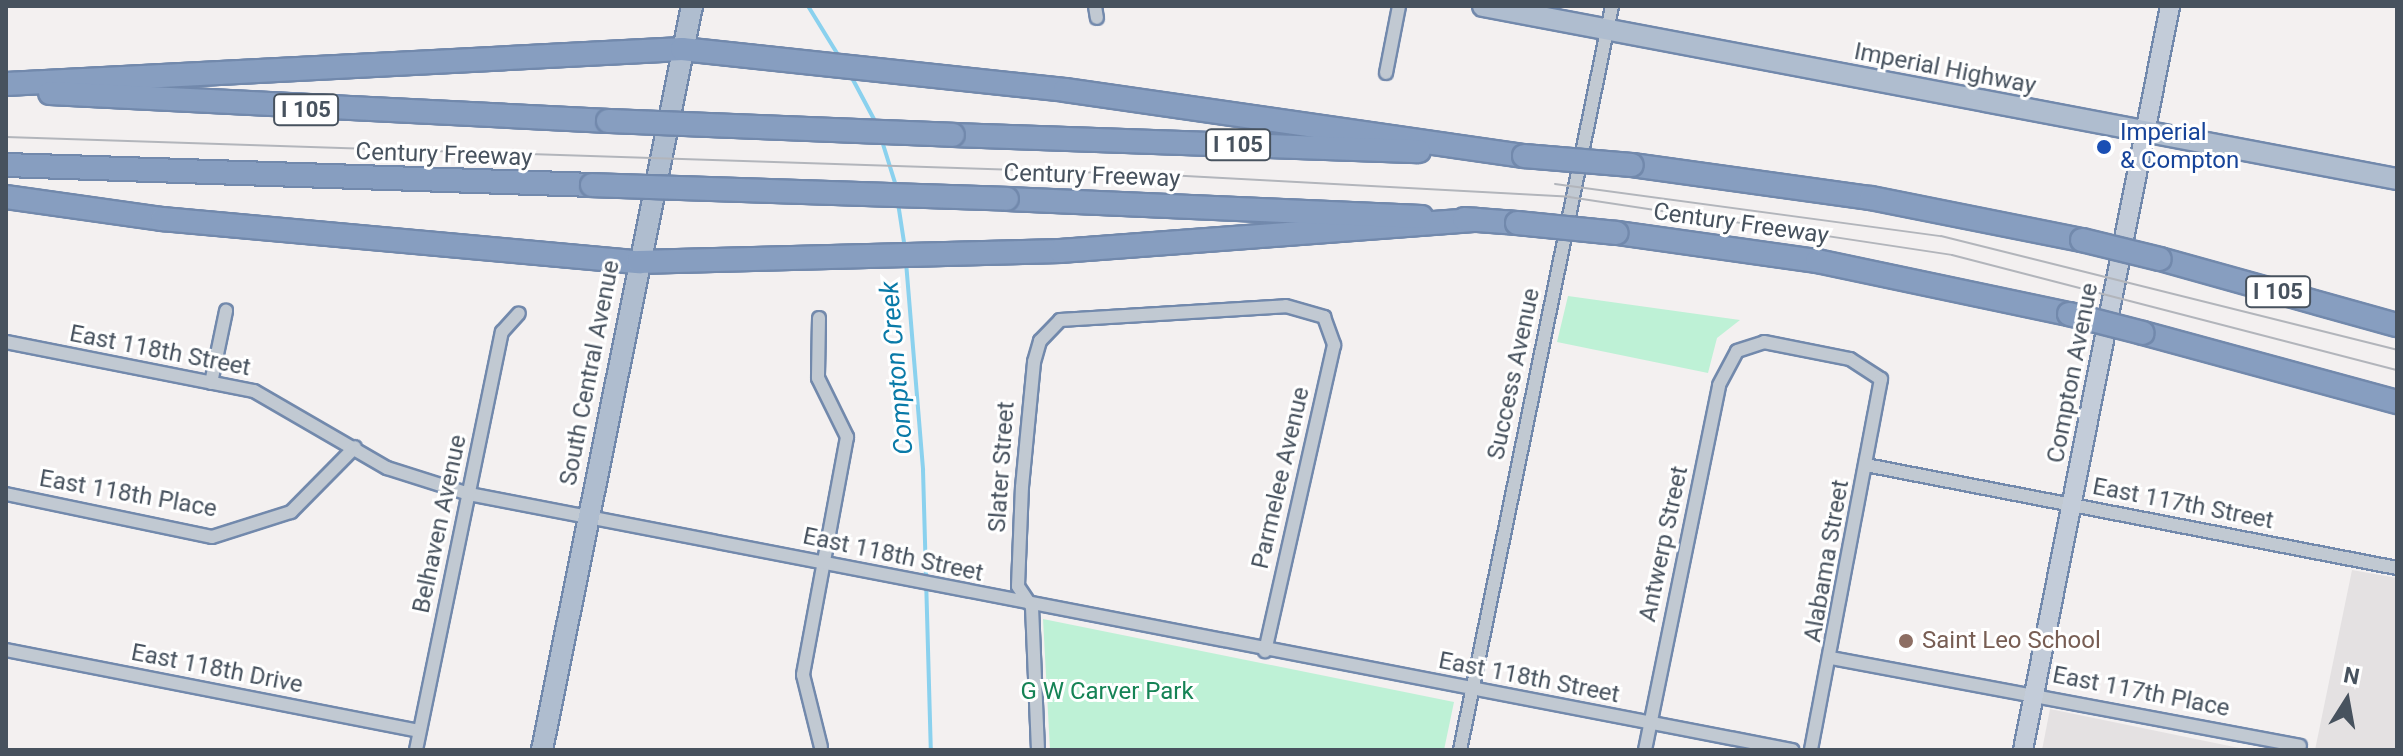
<!DOCTYPE html>
<html>
<head>
<meta charset="utf-8">
<style>
	body { margin:0 }
	#map { position:relative; width:2403px; height:756px; overflow:hidden; background:#f3f0f0; font-family:Roboto,sans-serif }
	div>[style] { position:absolute }
	[style*='--x'] { left:calc(var(--x)*1px); top:calc(var(--y)*1px); width:calc(var(--w)*1px); rotate:calc(var(--a)*1deg) }
	.education>* { inset:0; background:#e4e1e2 }
	.green>* { inset:0; background:#bef1d6 }
	.stream>* { height:4px; margin:-2px; padding:0 2px; transform-origin:2px; border-radius:2px; background:#8ad1ee }
	.roads { filter:drop-shadow(2px 0 #7289ac) drop-shadow(-2px 0 #7289ac) drop-shadow(0 2px #7289ac) drop-shadow(0 -2px #7289ac) }
	.minor>* { height:12px; margin:-6px; padding:0 6px; transform-origin:6px; border-radius:6px; background:#c1c9d2 }
	.secondary>* { height:18px; margin:-9px; padding:0 9px; transform-origin:9px; border-radius:9px; background:#c3ccd9 }
	.primary>* { height:20px; margin:-10px; padding:0 10px; transform-origin:10px; border-radius:10px; background:#afbdcf }
	.motorway>* { height:22px; margin:-11px; padding:0 11px; transform-origin:11px; border-radius:11px; background:#879ec0 }
	.tram>* { height:2px; margin:-1px; padding:0 1px; transform-origin:1px; border-radius:1px; background:#b2b5bb }
	.bridges { filter:drop-shadow(2px 0 #7289ac) drop-shadow(-2px 0 #7289ac) drop-shadow(0 2px #7289ac) drop-shadow(0 -2px #7289ac) }
	.motorway-bridge>* { height:22px; margin:-11px; padding:0 11px; transform-origin:11px; border-radius:11px; background:#879ec0 }
	.dots>* { width:22px; height:22px; translate:-50% -50%; box-sizing:border-box; border:4px solid #fff; border-radius:50% }
	span { translate:-50% -50%; white-space:nowrap; text-align:center; line-height:1.15; -webkit-text-stroke:6px #fff; paint-order:stroke }
	.shield-label span { padding:2px 6px; background:#fff; border:2px solid; border-radius:6px; -webkit-text-stroke-width:0 }
	.shield-label { font-size:22px; color:#47525e; font-weight:700 }
	.street-label { font-size:24px; color:#47525e }
	.transit-label { font-size:24px; color:#164399 }
	.left { translate:0 -50%; text-align:left }
	.education-label { font-size:24px; color:#785e54 }
	.park-label { font-size:24px; color:#158355 }
	.water-label { font-size:26px; color:#097aa8; font-style:italic }
	.frame { position:absolute; inset:0; border:8px solid #47525e; pointer-events:none }
	.north { position:absolute; left:2307px; top:660px; width:80px; height:80px; -webkit-text-stroke:6px #fff; paint-order:stroke; rotate:11deg; font-size:22px; font-weight:700; line-height:32px; text-align:center; color:#47525e }
	.north::after { content:''; display:block; margin:auto; width:28px; height:36px; background:#47525e; clip-path:polygon(50% 0,100% 100%,50% 72%,0 100%) }
</style>
</head>
<body>
<div id="map">
	<div class="education">
		<i style="clip-path:polygon(2352px 570px,2397px 578px,2397px 750px,2315px 750px)"></i>
		<i style="clip-path:polygon(2050px 709px,2249px 750px,2042px 750px)"></i>
	</div>
	<div class="green">
		<i style="clip-path:polygon(1568px 296px,1740px 320px,1717px 338px,1708px 373px,1557px 342px)"></i>
		<i style="clip-path:polygon(1043px 619px,1454px 702px,1444px 750px,1050px 750px)"></i>
	</div>
	<div class="stream">
		<i style="--x:808;--y:6;--w:61;--a:58.4"></i>
		<i style="--x:851;--y:76;--w:55;--a:62"></i>
		<i style="--x:882;--y:141;--w:47;--a:72.7"></i>
		<i style="--x:898;--y:203;--w:47;--a:81.3"></i>
		<i style="--x:906;--y:262;--w:209;--a:85.3"></i>
		<i style="--x:923;--y:470;--w:280;--a:88.4"></i>
	</div>
	<div class="roads">
		<div class="minor">
			<i style="--x:1095;--y:6;--w:12;--a:81"></i>
			<i style="--x:1386;--y:73;--w:68;--a:-79"></i>
			<i style="--x:819;--y:318;--w:60;--a:91"></i>
			<i style="--x:818;--y:378;--w:66;--a:63.8"></i>
			<i style="--x:847;--y:437;--w:242;--a:100.5"></i>
			<i style="--x:803;--y:675;--w:74;--a:76"></i>
			<i style="--x:6;--y:342;--w:253;--a:11.2"></i>
			<i style="--x:254;--y:391;--w:154;--a:30.1"></i>
			<i style="--x:387;--y:468;--w:86;--a:17.6"></i>
			<i style="--x:469;--y:494;--w:1348;--a:10.95"></i>
			<i style="--x:211;--y:383;--w:74;--a:-78.2"></i>
			<i style="--x:1866;--y:465;--w:541;--a:10.98"></i>
			<i style="--x:6;--y:494;--w:210;--a:11.8"></i>
			<i style="--x:212;--y:537;--w:83;--a:-17.6"></i>
			<i style="--x:291;--y:512;--w:91;--a:-45.4"></i>
			<i style="--x:6;--y:650;--w:421;--a:11.1"></i>
			<i style="--x:1831;--y:658;--w:477;--a:10.6"></i>
			<i style="--x:416;--y:750;--w:427;--a:-78.4"></i>
			<i style="--x:502;--y:332;--w:25;--a:-48"></i>
			<i style="--x:1038;--y:750;--w:143;--a:-92.4"></i>
			<i style="--x:1032;--y:607;--w:25;--a:-124"></i>
			<i style="--x:1018;--y:586;--w:99;--a:-87.7"></i>
			<i style="--x:1022;--y:487;--w:126;--a:-84.5"></i>
			<i style="--x:1034;--y:362;--w:22;--a:-74"></i>
			<i style="--x:1040;--y:341;--w:29;--a:-46"></i>
			<i style="--x:1060;--y:320;--w:226;--a:-3.5"></i>
			<i style="--x:1286;--y:306;--w:40;--a:16"></i>
			<i style="--x:1324;--y:317;--w:30;--a:70"></i>
			<i style="--x:1334;--y:345;--w:314;--a:102.7"></i>
			<i style="--x:1460;--y:750;--w:759;--a:-78.45"></i>
			<i style="--x:1645;--y:750;--w:372;--a:-78.5"></i>
			<i style="--x:1719;--y:385;--w:38;--a:-62"></i>
			<i style="--x:1737;--y:351;--w:28;--a:-18"></i>
			<i style="--x:1764;--y:342;--w:88;--a:11.2"></i>
			<i style="--x:1850;--y:359;--w:37;--a:33"></i>
			<i style="--x:1881;--y:379;--w:378;--a:100.7"></i>
		</div>
		<div class="secondary">
			<i style="--x:2023;--y:750;--w:758;--a:-78.82"></i>
		</div>
		<div class="primary">
			<i style="--x:1483;--y:6;--w:930;--a:10.72"></i>
			<i style="--x:542;--y:750;--w:759;--a:-78.6"></i>
		</div>
		<div class="motorway">
			<i style="--x:6;--y:84;--w:677;--a:-2.96"></i>
			<i style="--x:682;--y:49;--w:385;--a:6.1"></i>
			<i style="--x:1065;--y:90;--w:464;--a:8.2"></i>
			<i style="--x:50;--y:93;--w:559;--a:2.87"></i>
			<i style="--x:953;--y:135;--w:466;--a:2"></i>
			<i style="--x:6;--y:165;--w:586;--a:1.95"></i>
			<i style="--x:1632;--y:165;--w:241;--a:7.9"></i>
			<i style="--x:1871;--y:198;--w:215;--a:11.3"></i>
			<i style="--x:6;--y:197;--w:158;--a:8"></i>
			<i style="--x:162;--y:219;--w:479;--a:5.2"></i>
			<i style="--x:639;--y:262;--w:421;--a:-1.5"></i>
			<i style="--x:1060;--y:251;--w:418;--a:-4.3"></i>
			<i style="--x:1007;--y:199;--w:415;--a:2.5"></i>
			<i style="--x:1464;--y:219;--w:53;--a:4.3"></i>
			<i style="--x:1617;--y:233;--w:202;--a:8"></i>
			<i style="--x:1817;--y:261;--w:258;--a:11.9"></i>
			<i style="--x:2160;--y:259;--w:246;--a:15.6"></i>
			<i style="--x:2143;--y:333;--w:263;--a:15.2"></i>
		</div>
	</div>
	<div class="tram">
		<i style="--x:6;--y:137;--w:1163;--a:1.87"></i>
		<i style="--x:1168;--y:175;--w:402;--a:3.1"></i>
		<i style="--x:1569;--y:197;--w:387;--a:8.6"></i>
		<i style="--x:1952;--y:255;--w:460;--a:14.5"></i>
		<i style="--x:1555;--y:184;--w:389;--a:7.7"></i>
		<i style="--x:1941;--y:236;--w:470;--a:14"></i>
	</div>
	<div class="bridges">
		<div class="motorway-bridge">
			<i style="--x:608;--y:121;--w:345;--a:2.3"></i>
			<i style="--x:1524;--y:156;--w:108;--a:4.8"></i>
			<i style="--x:592;--y:185;--w:415;--a:1.9"></i>
			<i style="--x:1517;--y:223;--w:100;--a:5.7"></i>
			<i style="--x:2082;--y:240;--w:80;--a:13.7"></i>
			<i style="--x:2069;--y:314;--w:76;--a:14.4"></i>
		</div>
	</div>
	<div class="dots">
		<i style="left:2104px;top:147px;background:#1a4fb4"></i>
		<i style="left:1906px;top:641px;background:#8d6e63"></i>
	</div>
	<div class="shield-label">
		<span style="left:306px;top:110px">I 105</span>
		<span style="left:1238px;top:145px">I 105</span>
		<span style="left:2278px;top:292px">I 105</span>
	</div>
	<div class="street-label">
		<span style="left:1945px;top:69px;rotate:11deg">Imperial Highway</span>
		<span style="left:444px;top:155px;rotate:2deg">Century Freeway</span>
		<span style="left:1092px;top:176px;rotate:2deg">Century Freeway</span>
		<span style="left:1741px;top:224px;rotate:8deg">Century Freeway</span>
		<span style="left:160px;top:351px;rotate:11deg">East 118th Street</span>
		<span style="left:590px;top:373px;rotate:-79deg">South Central Avenue</span>
		<span style="left:2073px;top:373px;rotate:-79deg">Compton Avenue</span>
		<span style="left:1514px;top:374px;rotate:-78deg">Success Avenue</span>
		<span style="left:1002px;top:467px;rotate:-86deg">Slater Street</span>
		<span style="left:1281px;top:478px;rotate:-77deg">Parmelee Avenue</span>
		<span style="left:128px;top:494px;rotate:10deg">East 118th Place</span>
		<span style="left:2183px;top:504px;rotate:11deg">East 117th Street</span>
		<span style="left:440px;top:524px;rotate:-78deg">Belhaven Avenue</span>
		<span style="left:1664px;top:544px;rotate:-78deg">Antwerp Street</span>
		<span style="left:893px;top:555px;rotate:12deg">East 118th Street</span>
		<span style="left:1827px;top:561px;rotate:-80deg">Alabama Street</span>
		<span style="left:217px;top:669px;rotate:11deg">East 118th Drive</span>
		<span style="left:1529px;top:678px;rotate:11deg">East 118th Street</span>
		<span style="left:2141px;top:692px;rotate:11deg">East 117th Place</span>
	</div>
	<div class="transit-label">
		<span class="left" style="left:2120px;top:147px">Imperial<br>&amp; Compton</span>
	</div>
	<div class="education-label">
		<span class="left" style="left:1922px;top:641px">Saint Leo School</span>
	</div>
	<div class="park-label">
		<span style="left:1107px;top:692px">G W Carver Park</span>
	</div>
	<div class="water-label">
		<span style="left:897px;top:368px;rotate:-95deg">Compton Creek</span>
	</div>
	<div class="frame"></div>
	<div class="north">N</div>
</div>
</body>
</html>
